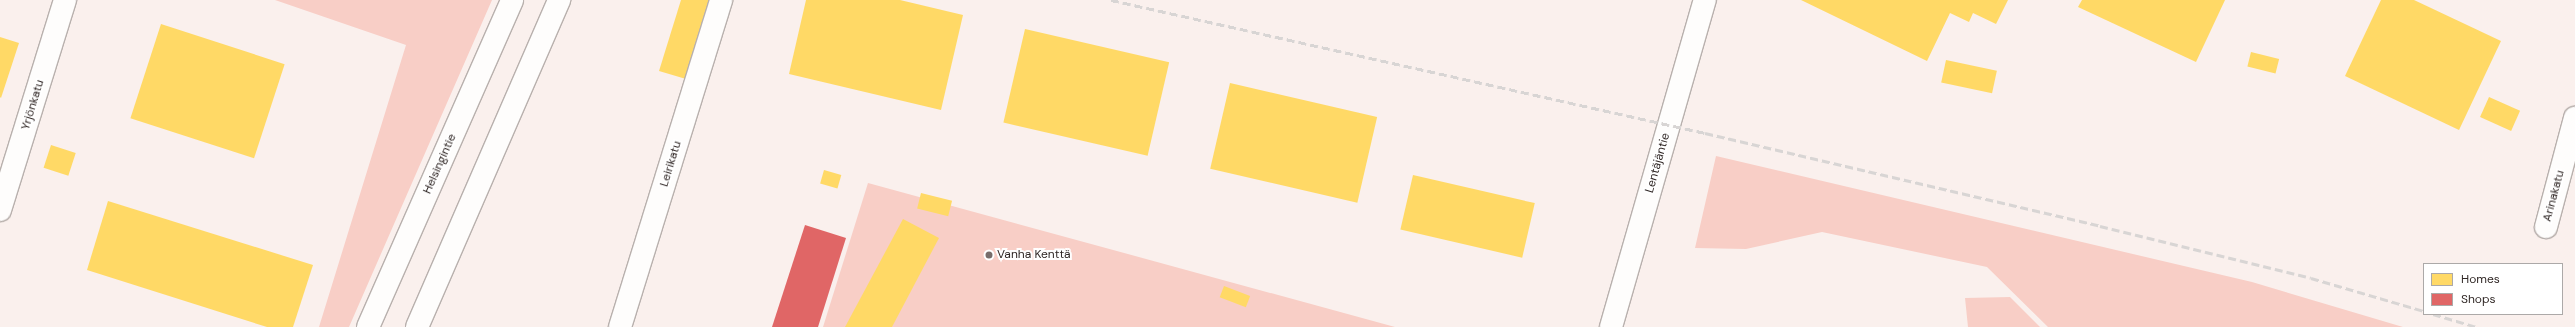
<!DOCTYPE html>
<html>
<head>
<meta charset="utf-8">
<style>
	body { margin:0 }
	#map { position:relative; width:2575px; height:327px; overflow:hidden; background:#faf0ed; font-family:"DM Sans",sans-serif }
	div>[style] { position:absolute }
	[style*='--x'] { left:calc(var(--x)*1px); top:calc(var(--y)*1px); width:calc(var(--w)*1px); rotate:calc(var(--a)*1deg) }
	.green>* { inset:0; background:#f8cec6 }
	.homes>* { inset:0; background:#ffd966; transform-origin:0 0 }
	.shops>* { inset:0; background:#e06666 }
	.roads { filter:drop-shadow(1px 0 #b8b0ad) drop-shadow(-1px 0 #b8b0ad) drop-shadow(0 1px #b8b0ad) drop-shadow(0 -1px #b8b0ad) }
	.minor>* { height:22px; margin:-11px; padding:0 11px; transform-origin:11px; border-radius:11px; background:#fefdfc }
	.tertiary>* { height:22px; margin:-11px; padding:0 11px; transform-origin:11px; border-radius:11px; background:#fefdfc }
	.primary>* { height:22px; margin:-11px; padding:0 11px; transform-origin:11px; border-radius:11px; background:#fefdfc }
	.rail>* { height:3px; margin-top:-1.5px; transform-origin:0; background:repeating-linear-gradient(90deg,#d8d5d4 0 8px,transparent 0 12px) }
	.dots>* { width:11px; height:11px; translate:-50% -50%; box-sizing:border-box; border:2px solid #fff; border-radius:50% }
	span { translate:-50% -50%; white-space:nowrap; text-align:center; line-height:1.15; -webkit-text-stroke:4px #fff; paint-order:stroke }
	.street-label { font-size:12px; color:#302725 }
	.poi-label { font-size:12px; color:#302725 }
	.left { translate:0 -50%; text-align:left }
	.legend { position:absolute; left:2423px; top:263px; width:140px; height:52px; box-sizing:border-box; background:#fff; border:1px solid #aca9a8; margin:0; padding:5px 7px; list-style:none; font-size:12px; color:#302725 }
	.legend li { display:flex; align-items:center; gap:8px; height:20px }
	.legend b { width:20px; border:1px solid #aca9a8 }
</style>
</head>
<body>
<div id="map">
	<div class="green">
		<i style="clip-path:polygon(275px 0,492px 0,349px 327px,319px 327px,406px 45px)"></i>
		<i style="clip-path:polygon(1716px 156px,2252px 282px,2403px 327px,2048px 327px,1987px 267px,1822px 232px,1746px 249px,1695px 248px)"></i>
		<i style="clip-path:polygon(868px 183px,1395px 327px,823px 327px)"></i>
		<i style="clip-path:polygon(2010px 297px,2040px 327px,1968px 327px,1965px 298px)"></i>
	</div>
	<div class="homes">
		<i style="clip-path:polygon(681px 0,712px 0,686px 79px,659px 71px)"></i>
		<i style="clip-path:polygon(806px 0,900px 0,963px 15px,941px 110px,789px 74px)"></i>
		<i style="clip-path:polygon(1801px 0,2008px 0,1996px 24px,1973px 13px,1969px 22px,1950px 13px,1927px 61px)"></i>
		<i style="clip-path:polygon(2082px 0,2225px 0,2196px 62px,2078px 7px)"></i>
		<i style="clip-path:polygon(2381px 0,2414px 0,2501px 41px,2459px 130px,2345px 76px)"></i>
		<i style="left:161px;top:24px;width:130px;height:99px;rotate:18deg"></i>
		<i style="left:1025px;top:29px;width:148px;height:96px;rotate:13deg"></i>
		<i style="clip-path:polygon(0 37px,19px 43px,1px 98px,0 97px)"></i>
		<i style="left:2251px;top:52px;width:29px;height:15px;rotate:14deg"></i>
		<i style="left:1946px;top:60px;width:52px;height:23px;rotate:12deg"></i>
		<i style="left:1230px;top:83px;width:151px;height:88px;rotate:13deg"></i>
		<i style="left:2489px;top:97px;width:34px;height:22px;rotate:24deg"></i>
		<i style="left:51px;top:145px;width:26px;height:24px;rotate:18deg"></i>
		<i style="left:824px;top:170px;width:18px;height:14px;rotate:16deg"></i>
		<i style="left:1413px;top:175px;width:125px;height:56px;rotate:13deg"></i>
		<i style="left:921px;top:193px;width:32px;height:16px;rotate:14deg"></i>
		<i style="clip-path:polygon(108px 201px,313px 265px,293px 327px,267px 327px,87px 270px)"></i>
		<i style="clip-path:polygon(903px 219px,939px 238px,892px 327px,845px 327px)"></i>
		<i style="left:1224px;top:286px;width:28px;height:12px;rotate:21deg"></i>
	</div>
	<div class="shops">
		<i style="clip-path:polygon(805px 225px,846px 238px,818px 327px,772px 327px)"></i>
	</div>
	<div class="roads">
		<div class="minor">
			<i style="--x:0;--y:210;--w:220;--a:-72.8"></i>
			<i style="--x:2546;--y:227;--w:113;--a:-75.1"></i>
			<i style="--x:620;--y:327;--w:342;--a:-72.8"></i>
		</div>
		<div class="tertiary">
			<i style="--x:1611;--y:327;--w:340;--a:-74"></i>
		</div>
		<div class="primary">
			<i style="--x:368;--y:327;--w:357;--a:-66.2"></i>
			<i style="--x:417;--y:327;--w:357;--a:-66.5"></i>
		</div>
	</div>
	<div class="rail">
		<i style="--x:1111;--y:0;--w:609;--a:12.62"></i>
		<i style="--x:1705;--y:133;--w:406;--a:13.2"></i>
		<i style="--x:2100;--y:226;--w:217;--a:13.8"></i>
		<i style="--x:2311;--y:278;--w:118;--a:16.3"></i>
		<i style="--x:2433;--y:314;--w:46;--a:16.5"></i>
	</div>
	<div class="dots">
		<i style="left:989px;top:255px;background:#776d6b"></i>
	</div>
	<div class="street-label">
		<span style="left:33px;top:105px;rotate:-73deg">Yrjönkatu</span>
		<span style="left:1658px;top:163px;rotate:-74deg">Lentäjäntie</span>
		<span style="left:440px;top:164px;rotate:-66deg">Helsingintie</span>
		<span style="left:671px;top:164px;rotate:-73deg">Leirikatu</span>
		<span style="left:2554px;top:196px;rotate:-75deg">Arinakatu</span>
	</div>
	<div class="poi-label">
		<span class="left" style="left:997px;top:255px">Vanha Kenttä</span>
	</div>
	<ul class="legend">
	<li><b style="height:11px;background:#ffd966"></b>Homes</li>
	<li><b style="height:11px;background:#e06666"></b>Shops</li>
	</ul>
</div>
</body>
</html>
